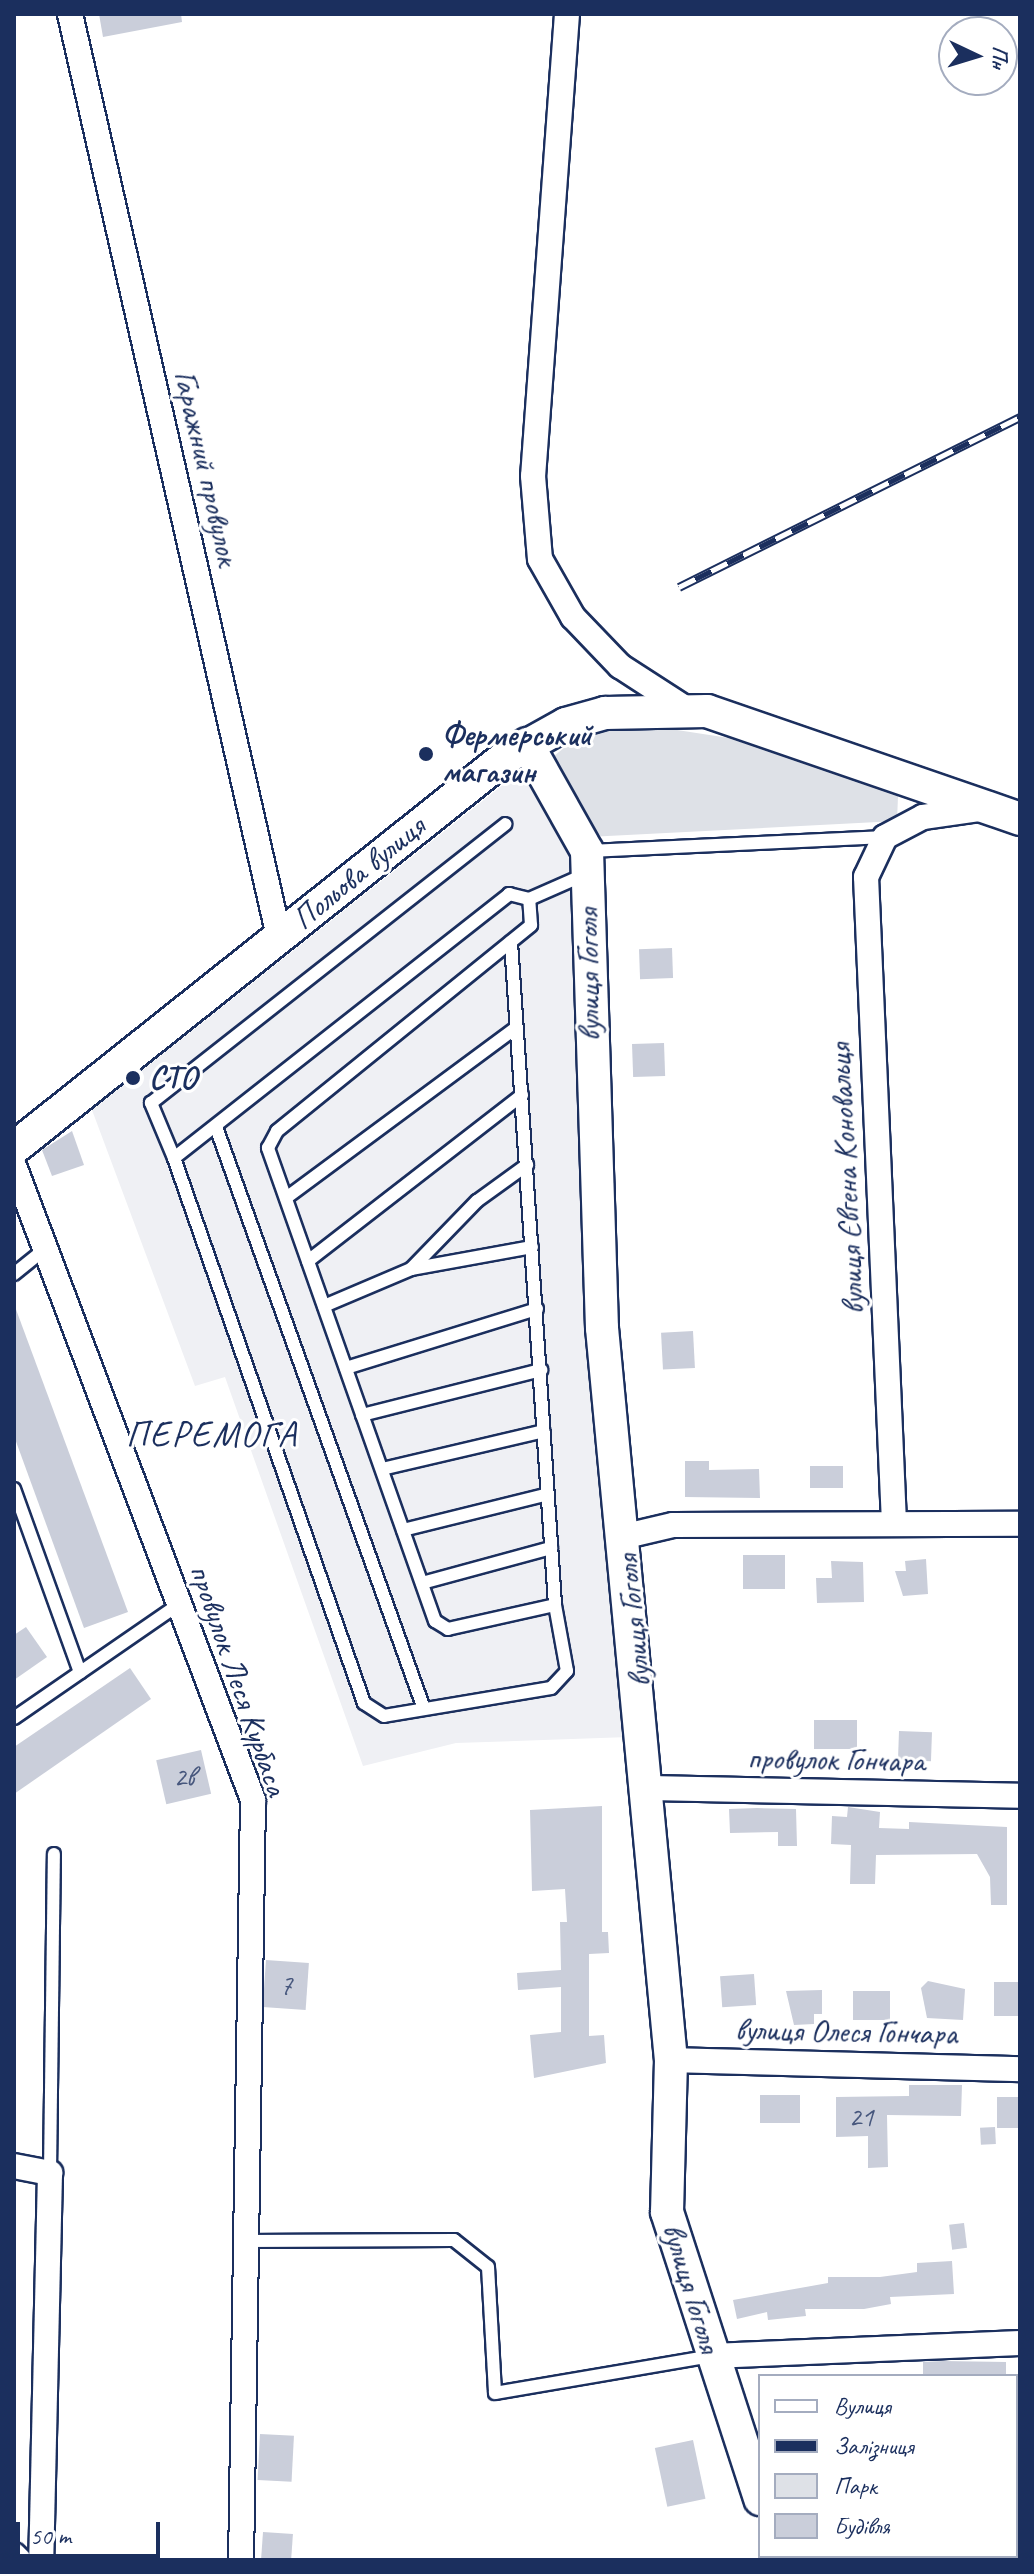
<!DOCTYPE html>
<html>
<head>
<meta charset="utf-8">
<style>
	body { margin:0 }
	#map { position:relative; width:1034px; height:2574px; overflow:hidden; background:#fff; font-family:Caveat,sans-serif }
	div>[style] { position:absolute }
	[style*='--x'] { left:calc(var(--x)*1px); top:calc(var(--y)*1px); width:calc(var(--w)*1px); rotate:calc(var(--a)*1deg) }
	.built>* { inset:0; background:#eff0f4 }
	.green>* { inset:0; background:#dee1e7 }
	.building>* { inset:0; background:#caceda; transform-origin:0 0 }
	.roads { filter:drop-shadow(2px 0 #1b2f5e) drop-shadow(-2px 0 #1b2f5e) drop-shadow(0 2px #1b2f5e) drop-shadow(0 -2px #1b2f5e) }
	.lane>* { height:12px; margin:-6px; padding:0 6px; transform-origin:6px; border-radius:6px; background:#fff }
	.street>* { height:24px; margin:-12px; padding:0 12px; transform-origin:12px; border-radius:12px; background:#fff }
	.secondary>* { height:32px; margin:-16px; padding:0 16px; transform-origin:16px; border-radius:16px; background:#fff }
	.rail>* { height:9px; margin-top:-4.5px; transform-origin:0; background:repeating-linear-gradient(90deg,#fff 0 18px,#1b2f5e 0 36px); box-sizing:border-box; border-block:2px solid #1b2f5e }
	.dots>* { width:22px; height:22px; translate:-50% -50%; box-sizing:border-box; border:4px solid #fff; border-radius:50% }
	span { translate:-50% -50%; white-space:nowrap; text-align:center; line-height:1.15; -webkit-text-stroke:6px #fff; paint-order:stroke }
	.number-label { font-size:28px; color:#47577d }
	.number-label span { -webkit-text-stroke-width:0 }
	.street-label { font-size:32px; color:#1b2f5e }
	.poi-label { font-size:32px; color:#1b2f5e; font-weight:700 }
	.left { translate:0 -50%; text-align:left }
	.quarter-label { font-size:36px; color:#1b2f5e; letter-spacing:2px }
	.frame { position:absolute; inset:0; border:16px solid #1b2f5e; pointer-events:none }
	.legend { position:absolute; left:758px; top:2374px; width:260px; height:184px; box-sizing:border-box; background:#fff; border:2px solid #a4acbf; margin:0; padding:10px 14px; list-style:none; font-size:24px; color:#1b2f5e }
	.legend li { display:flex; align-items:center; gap:16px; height:40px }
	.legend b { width:40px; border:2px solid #a4acbf }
	.north { position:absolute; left:938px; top:16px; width:80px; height:80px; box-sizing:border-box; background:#fff; border:2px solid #a4acbf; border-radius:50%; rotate:94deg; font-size:22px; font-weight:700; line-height:32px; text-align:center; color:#1b2f5e }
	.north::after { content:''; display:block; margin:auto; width:28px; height:36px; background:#1b2f5e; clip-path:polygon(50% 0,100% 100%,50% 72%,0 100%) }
	.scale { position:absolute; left:16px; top:2522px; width:144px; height:36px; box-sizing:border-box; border:4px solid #1b2f5e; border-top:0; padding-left:10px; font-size:24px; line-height:28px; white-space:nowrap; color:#1b2f5e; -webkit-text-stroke:6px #fff; paint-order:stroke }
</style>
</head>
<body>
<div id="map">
	<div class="built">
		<i style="clip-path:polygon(523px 769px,577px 853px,629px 1737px,456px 1743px,363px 1766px,225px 1377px,195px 1386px,92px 1110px)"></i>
	</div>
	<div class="green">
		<i style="clip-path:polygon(625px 722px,729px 738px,898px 796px,897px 821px,588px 837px,557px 781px,554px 756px,585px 731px)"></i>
	</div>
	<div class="building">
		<i style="clip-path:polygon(99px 14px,181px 14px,182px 22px,103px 37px)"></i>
		<i style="left:672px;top:948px;width:30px;height:33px;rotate:88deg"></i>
		<i style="left:664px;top:1043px;width:33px;height:32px;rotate:88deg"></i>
		<i style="clip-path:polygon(72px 1131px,84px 1165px,52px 1176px,42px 1150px)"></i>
		<i style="clip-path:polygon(14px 1304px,128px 1612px,84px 1628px,14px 1436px)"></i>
		<i style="left:693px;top:1331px;width:37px;height:32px;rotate:87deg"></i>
		<i style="clip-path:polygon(685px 1461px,709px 1461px,709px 1470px,759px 1469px,760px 1498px,685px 1497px)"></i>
		<i style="left:810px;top:1466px;width:33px;height:22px"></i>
		<i style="left:743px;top:1555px;width:42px;height:34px"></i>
		<i style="clip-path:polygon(926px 1559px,928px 1594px,903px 1596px,895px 1571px,906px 1571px,905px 1561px)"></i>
		<i style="clip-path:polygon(831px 1561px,863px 1562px,864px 1602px,817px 1603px,816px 1578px,832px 1578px)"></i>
		<i style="clip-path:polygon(26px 1627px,47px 1657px,14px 1680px,14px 1635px)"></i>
		<i style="clip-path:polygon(130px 1668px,151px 1699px,14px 1794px,14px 1747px)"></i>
		<i style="left:857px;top:1720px;width:29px;height:43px;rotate:90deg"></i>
		<i style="left:899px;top:1731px;width:33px;height:29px;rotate:2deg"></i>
		<i style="left:201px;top:1750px;width:45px;height:46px;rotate:77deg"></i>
		<i style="clip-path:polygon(602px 1806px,602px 1932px,608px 1932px,609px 1953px,589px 1954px,589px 2036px,604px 2035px,606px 2063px,534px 2078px,530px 2035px,561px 2032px,561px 1987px,518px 1990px,517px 1973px,561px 1970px,560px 1922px,567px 1922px,565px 1889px,532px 1891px,530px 1810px)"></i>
		<i style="clip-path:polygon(848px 1807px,880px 1812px,879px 1828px,909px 1829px,909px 1822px,1007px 1827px,1007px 1905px,991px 1905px,990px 1877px,977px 1854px,876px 1855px,875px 1884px,850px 1884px,851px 1845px,831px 1844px,832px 1816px,847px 1817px)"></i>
		<i style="clip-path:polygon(757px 1808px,796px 1809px,797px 1846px,778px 1846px,778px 1832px,730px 1833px,729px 1809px)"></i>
		<i style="left:266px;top:1960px;width:43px;height:47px;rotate:4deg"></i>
		<i style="left:754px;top:1974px;width:31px;height:34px;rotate:86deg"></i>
		<i style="clip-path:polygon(928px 1981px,965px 1989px,963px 2020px,927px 2018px,921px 1988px)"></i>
		<i style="left:1020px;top:1982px;width:34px;height:26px;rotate:90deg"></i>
		<i style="clip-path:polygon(822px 1990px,822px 2014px,814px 2014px,814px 2024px,794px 2025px,786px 1991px)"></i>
		<i style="left:853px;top:1991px;width:37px;height:29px"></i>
		<i style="clip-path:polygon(909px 2085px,962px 2085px,961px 2116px,887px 2115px,888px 2167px,868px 2168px,868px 2136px,836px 2137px,836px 2097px,909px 2096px)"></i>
		<i style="left:760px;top:2095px;width:40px;height:28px"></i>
		<i style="left:997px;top:2097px;width:23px;height:31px"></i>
		<i style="left:995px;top:2127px;width:17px;height:15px;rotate:87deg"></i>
		<i style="left:964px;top:2223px;width:25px;height:15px;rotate:83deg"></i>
		<i style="clip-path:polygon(952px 2261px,954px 2294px,890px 2297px,891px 2304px,864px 2309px,805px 2309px,806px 2316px,768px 2320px,767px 2312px,737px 2319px,733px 2300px,828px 2283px,828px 2277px,880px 2277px,917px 2272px,917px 2263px)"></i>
		<i style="clip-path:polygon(943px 2361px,1006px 2362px,1006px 2376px,923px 2376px,923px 2362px)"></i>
		<i style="left:260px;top:2434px;width:34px;height:46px;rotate:3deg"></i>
		<i style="left:693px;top:2440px;width:60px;height:39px;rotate:78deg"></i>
		<i style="left:263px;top:2532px;width:30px;height:28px;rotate:4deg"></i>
	</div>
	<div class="roads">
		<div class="lane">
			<i style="--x:590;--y:851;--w:295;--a:-2.7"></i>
			<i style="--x:511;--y:942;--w:664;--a:86.2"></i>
			<i style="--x:555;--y:1605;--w:67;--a:79.7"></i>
			<i style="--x:567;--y:1671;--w:23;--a:133"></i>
			<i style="--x:551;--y:1688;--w:169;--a:170.5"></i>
			<i style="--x:384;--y:1716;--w:24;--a:-147"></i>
			<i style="--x:364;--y:1703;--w:577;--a:-109.22"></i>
			<i style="--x:174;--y:1158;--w:427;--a:-38.2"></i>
			<i style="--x:509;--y:894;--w:21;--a:14"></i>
			<i style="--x:216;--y:1127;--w:618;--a:70.33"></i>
			<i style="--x:174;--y:1158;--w:60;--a:-112.7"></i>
			<i style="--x:151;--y:1103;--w:451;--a:-38.2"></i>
			<i style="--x:286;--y:1198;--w:287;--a:-36.5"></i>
			<i style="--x:308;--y:1261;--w:271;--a:-37.8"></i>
			<i style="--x:411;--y:1269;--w:95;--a:-45.9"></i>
			<i style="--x:477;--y:1201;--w:62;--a:-35.8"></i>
			<i style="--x:14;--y:1274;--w:40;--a:-39"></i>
			<i style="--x:324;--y:1306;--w:95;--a:-23"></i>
			<i style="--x:411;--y:1269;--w:123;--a:-10.3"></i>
			<i style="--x:346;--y:1368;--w:200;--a:-17.2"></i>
			<i style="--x:362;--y:1415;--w:185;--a:-14.1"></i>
			<i style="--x:382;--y:1469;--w:166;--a:-13.2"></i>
			<i style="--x:14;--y:1489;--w:195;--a:70.2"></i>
			<i style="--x:403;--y:1530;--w:149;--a:-13.9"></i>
			<i style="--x:422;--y:1583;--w:134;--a:-15.2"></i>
			<i style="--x:555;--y:1605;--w:110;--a:167.4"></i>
			<i style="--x:448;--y:1629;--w:15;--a:-148"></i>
			<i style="--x:435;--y:1621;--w:502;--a:-109.45"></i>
			<i style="--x:268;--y:1148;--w:19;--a:-62"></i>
			<i style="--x:277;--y:1131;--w:327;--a:-39"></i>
			<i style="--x:531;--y:925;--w:26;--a:-94"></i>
			<i style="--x:529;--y:899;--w:60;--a:-23.6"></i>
			<i style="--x:14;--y:1718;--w:201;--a:-34.6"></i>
			<i style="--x:50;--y:2173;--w:319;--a:-89.3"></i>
			<i style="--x:246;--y:2241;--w:208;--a:-0.3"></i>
			<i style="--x:454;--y:2240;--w:43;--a:38.5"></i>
			<i style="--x:488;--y:2267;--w:126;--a:86.8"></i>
			<i style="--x:495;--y:2393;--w:219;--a:-9.7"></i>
		</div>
		<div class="street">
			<i style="--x:70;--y:14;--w:946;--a:77.24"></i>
			<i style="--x:567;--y:14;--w:463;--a:94.2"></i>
			<i style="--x:533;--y:476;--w:83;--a:85.2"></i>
			<i style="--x:540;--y:559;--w:67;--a:60.4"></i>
			<i style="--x:573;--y:617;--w:68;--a:46.2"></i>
			<i style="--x:620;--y:666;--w:77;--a:32.9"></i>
			<i style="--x:14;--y:1166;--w:678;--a:69.34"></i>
			<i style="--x:253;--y:1800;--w:760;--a:90.9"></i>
			<i style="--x:894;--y:1523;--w:647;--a:-92.48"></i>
			<i style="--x:866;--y:877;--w:44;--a:-64.6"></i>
			<i style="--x:885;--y:837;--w:43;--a:-27.8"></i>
			<i style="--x:923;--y:817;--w:58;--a:-8"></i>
			<i style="--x:626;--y:1536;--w:48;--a:-13.2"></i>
			<i style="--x:673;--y:1525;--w:347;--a:-0.2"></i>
			<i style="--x:650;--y:1788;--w:370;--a:1.2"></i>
			<i style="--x:671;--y:2060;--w:349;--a:1.5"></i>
			<i style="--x:14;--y:2166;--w:37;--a:11"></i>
			<i style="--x:50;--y:2173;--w:387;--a:91.3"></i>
			<i style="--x:712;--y:2356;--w:308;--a:-2.4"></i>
			<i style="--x:14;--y:2555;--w:7;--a:45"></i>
		</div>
		<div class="secondary">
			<i style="--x:527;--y:744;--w:123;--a:60.7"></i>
			<i style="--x:587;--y:851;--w:477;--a:88.2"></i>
			<i style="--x:602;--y:1328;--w:735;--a:84.62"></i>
			<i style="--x:671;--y:2060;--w:152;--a:91.5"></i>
			<i style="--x:667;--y:2212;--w:302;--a:72"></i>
			<i style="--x:14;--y:1148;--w:625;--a:-38.5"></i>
			<i style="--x:503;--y:759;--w:72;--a:-29.1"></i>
			<i style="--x:566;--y:724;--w:41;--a:-15.8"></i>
			<i style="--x:605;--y:713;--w:102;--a:-1.1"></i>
			<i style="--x:707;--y:711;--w:331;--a:19"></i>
			<i style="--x:779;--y:2556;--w:4;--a:76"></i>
		</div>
	</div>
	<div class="rail">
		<i style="--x:679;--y:587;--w:381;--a:-26.5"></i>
	</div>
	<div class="dots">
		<i style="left:426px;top:754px;background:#1b2f5e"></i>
		<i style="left:133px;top:1078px;background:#1b2f5e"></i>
	</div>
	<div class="number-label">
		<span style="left:184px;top:1777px">2в</span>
		<span style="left:286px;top:1985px">7</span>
		<span style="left:861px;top:2117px">21</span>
	</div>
	<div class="street-label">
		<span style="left:206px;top:468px;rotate:77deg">Гаражний провулок</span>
		<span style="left:359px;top:873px;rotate:-39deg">Польова вулиця</span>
		<span style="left:589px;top:975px;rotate:-91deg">вулиця Гоголя</span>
		<span style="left:847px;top:1179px;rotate:-93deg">вулиця Євгена Коновальця</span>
		<span style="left:634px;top:1621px;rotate:-96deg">вулиця Гоголя</span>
		<span style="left:238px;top:1680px;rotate:71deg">провулок Леся Курбаса</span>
		<span style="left:836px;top:1760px;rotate:1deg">провулок Гончара</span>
		<span style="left:846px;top:2032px;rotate:1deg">вулиця Олеся Гончара</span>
		<span style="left:691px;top:2288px;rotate:73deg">вулиця Гоголя</span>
	</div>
	<div class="poi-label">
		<span class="left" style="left:442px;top:754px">Фермерський<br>магазин</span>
		<span class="left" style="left:149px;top:1078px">СТО</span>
	</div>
	<div class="quarter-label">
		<span style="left:212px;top:1435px">ПЕРЕМОГА</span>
	</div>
	<div class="frame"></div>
	<ul class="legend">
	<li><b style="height:10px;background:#fff"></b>Вулиця</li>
	<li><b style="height:10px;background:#1b2f5e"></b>Залізниця</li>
	<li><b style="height:22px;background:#dee1e7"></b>Парк</li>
	<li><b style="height:22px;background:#caceda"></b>Будівля</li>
	</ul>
	<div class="north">Пн</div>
	<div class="scale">50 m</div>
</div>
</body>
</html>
